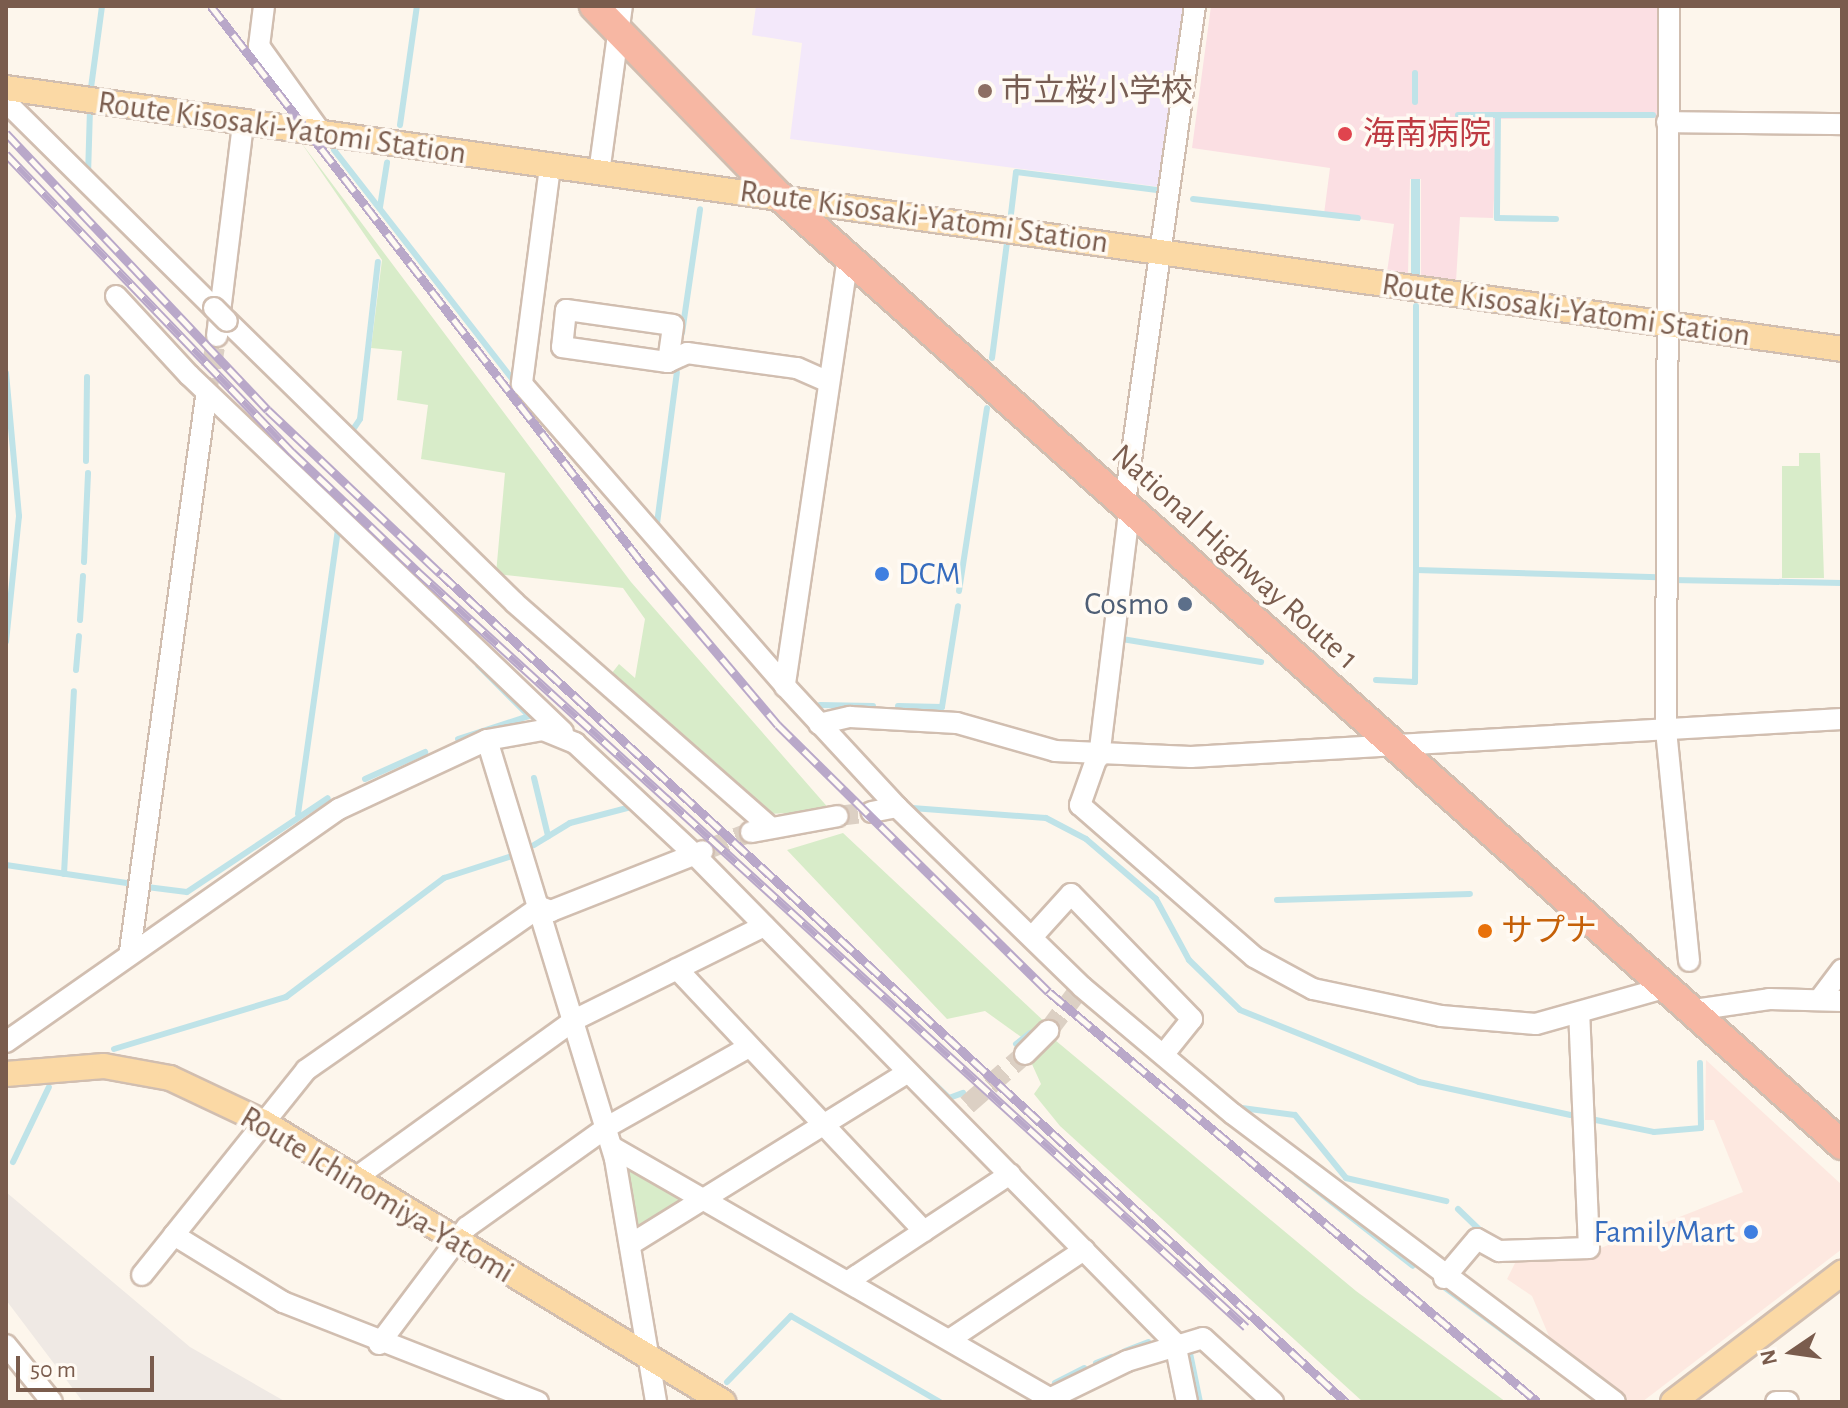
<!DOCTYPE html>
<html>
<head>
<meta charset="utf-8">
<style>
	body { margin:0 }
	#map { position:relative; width:1848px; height:1408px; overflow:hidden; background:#fdf6ec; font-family:"Alegreya Sans","Noto Sans JP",sans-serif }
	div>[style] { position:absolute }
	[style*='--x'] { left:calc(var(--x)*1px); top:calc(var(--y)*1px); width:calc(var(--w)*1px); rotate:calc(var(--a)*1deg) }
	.commercial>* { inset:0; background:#fde8e0 }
	.industrial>* { inset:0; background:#efe9e4 }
	.education>* { inset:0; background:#f3e8fa }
	.medical>* { inset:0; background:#fbdfe3 }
	.green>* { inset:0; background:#d8ecc9 }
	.water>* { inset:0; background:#bfe3e8; transform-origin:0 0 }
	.stream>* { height:6px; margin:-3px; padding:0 3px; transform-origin:3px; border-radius:3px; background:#bfe3e8 }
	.minor-tunnel>* { height:20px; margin-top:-10px; transform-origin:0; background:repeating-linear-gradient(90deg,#dcd0c4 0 20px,transparent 0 30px) }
	.roads { filter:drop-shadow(2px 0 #d1beb0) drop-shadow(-2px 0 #d1beb0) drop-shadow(0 2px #d1beb0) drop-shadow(0 -2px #d1beb0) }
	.minor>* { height:20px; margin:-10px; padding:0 10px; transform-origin:10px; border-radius:10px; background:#fff }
	.major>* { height:24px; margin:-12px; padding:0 12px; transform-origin:12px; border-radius:12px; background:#fbd9a5 }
	.highway>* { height:28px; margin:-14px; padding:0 14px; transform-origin:14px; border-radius:14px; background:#f7b7a3 }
	.rail>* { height:9px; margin-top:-4.5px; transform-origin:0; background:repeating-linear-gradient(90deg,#fffaf3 0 18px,#b9a8c9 0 36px); box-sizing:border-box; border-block:2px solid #b9a8c9 }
	.bridges { filter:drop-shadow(2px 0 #d1beb0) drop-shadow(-2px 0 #d1beb0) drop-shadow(0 2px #d1beb0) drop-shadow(0 -2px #d1beb0) }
	.minor-bridge>* { height:20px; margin:-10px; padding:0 10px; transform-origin:10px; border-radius:10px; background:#fff }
	.dots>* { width:22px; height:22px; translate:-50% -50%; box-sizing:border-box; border:4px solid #fffaf3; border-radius:50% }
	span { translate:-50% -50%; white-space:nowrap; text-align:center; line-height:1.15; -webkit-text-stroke:7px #fffaf3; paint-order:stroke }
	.education-label { font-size:32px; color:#785e54 }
	.left { translate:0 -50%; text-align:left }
	.street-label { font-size:32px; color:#7a5c4d }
	.health-label { font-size:32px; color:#be3a42 }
	.shop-label { font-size:32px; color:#366cbe }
	.right { translate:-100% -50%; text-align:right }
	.service-label { font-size:32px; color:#4e5e75 }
	.food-label { font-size:32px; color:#c56008 }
	.frame { position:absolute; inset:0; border:8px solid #7a5c4d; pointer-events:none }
	.north { position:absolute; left:1752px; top:1312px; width:80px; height:80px; -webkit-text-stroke:6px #fffaf3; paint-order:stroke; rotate:257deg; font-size:22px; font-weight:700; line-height:32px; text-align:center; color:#7a5c4d }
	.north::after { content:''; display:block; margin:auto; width:28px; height:36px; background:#7a5c4d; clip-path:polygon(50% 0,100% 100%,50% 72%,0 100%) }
	.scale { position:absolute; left:16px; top:1356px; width:138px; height:36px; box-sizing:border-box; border:4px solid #7a5c4d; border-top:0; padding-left:10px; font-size:24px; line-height:28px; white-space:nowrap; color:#7a5c4d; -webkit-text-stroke:6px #fffaf3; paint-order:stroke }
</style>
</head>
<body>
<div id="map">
	<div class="commercial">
		<i style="clip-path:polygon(1706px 1060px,1842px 1185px,1842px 1249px,1642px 1402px,1624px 1402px,1554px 1348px,1532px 1296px,1507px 1279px,1517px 1259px,1593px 1251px,1743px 1192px,1714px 1120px,1705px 1120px)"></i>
	</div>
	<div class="industrial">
		<i style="clip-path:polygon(6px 1192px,190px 1347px,286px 1402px,83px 1402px,6px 1300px)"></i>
	</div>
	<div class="education">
		<i style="clip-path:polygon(756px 6px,1185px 6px,1161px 187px,790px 139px,802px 43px,752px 35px)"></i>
	</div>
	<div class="medical">
		<i style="clip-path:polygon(1211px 6px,1658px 6px,1658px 118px,1498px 119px,1493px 218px,1460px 217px,1456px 281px,1421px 277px,1421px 179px,1410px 179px,1408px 275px,1387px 272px,1394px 224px,1324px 214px,1330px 168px,1192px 148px)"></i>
	</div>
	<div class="green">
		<i style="clip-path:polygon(300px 141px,631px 582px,831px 811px,768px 814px,608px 678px,619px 664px,635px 678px,645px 619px,623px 588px,496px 574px,505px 473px,421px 459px,428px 405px,397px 400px,402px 351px,371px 348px,382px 260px)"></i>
		<i style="clip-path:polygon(1799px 453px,1820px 453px,1824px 578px,1782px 578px,1782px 466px,1799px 466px)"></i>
		<i style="clip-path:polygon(843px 833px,1048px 1025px,1024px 1039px,985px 1011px,947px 1019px,787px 850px)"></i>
		<i style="clip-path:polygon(1055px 1040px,1356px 1291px,1506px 1402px,1363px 1402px,1060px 1126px,1034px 1094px,1041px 1084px,1031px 1062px)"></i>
		<i style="clip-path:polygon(626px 1162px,686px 1201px,645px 1229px,635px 1226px)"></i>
	</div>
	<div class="water">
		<i style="left:1411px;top:179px;width:9px;height:96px"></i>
	</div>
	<div class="stream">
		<i style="--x:1415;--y:73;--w:29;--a:90"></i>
		<i style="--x:90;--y:95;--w:90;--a:-82.3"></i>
		<i style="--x:1458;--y:115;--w:195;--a:0"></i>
		<i style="--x:1498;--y:116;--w:102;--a:90.6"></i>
		<i style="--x:1497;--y:218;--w:59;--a:1"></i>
		<i style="--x:400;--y:125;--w:120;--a:-81.9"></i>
		<i style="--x:1415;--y:144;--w:25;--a:-90"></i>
		<i style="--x:334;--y:150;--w:296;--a:52.1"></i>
		<i style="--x:88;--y:176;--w:66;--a:-88.3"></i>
		<i style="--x:1193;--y:199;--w:166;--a:6.6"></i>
		<i style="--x:380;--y:207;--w:45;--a:-81"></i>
		<i style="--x:1011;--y:214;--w:42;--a:-83.2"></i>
		<i style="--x:1016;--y:172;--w:142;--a:7.3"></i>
		<i style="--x:1416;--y:306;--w:264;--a:90"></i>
		<i style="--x:1416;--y:570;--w:242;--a:1.7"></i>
		<i style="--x:682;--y:333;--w:125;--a:-81.7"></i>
		<i style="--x:992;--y:358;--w:117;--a:-82.6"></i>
		<i style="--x:6;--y:373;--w:144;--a:84.8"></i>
		<i style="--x:19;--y:516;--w:126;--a:95.9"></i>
		<i style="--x:352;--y:431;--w:14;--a:-56"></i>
		<i style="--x:360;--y:419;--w:158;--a:-83.5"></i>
		<i style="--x:86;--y:461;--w:84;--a:-89.3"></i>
		<i style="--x:656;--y:531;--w:160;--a:-82.5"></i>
		<i style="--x:84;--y:562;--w:89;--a:-87.4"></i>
		<i style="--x:1672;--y:580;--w:170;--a:1"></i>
		<i style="--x:959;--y:591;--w:185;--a:-81.3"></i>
		<i style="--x:80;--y:620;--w:44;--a:-86.1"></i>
		<i style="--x:1122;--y:639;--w:141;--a:9.4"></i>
		<i style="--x:76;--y:670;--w:34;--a:-85"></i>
		<i style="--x:1376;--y:680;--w:39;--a:3"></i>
		<i style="--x:1415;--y:682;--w:112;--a:-89.5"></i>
		<i style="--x:820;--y:705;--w:53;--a:1.1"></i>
		<i style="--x:898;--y:706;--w:44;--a:1.3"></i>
		<i style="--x:942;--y:707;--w:102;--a:-81"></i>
		<i style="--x:458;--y:739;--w:75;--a:-17.9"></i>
		<i style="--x:529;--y:716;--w:72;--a:-135"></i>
		<i style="--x:534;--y:778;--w:60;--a:76.4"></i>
		<i style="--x:365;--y:779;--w:66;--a:-24.2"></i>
		<i style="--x:912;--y:808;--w:134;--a:4.3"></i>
		<i style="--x:1046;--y:818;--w:45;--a:27.7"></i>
		<i style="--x:1086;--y:839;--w:92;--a:40.6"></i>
		<i style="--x:1156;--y:899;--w:69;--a:61.6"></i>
		<i style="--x:1189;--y:960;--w:71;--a:44.4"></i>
		<i style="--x:1240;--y:1010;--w:193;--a:21.9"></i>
		<i style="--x:1419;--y:1082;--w:155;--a:12.3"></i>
		<i style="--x:298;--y:814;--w:286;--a:-82"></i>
		<i style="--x:534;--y:845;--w:42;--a:-31.4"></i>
		<i style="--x:570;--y:823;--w:63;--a:-14.7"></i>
		<i style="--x:6;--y:865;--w:122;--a:8.5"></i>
		<i style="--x:64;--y:874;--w:183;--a:-86.9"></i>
		<i style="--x:147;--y:887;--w:40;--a:7.1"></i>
		<i style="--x:187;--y:892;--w:169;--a:-33.7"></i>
		<i style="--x:1277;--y:900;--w:193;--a:-1.8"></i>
		<i style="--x:1016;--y:1044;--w:18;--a:-38"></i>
		<i style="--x:114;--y:1049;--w:180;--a:-16.8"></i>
		<i style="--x:286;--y:997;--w:198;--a:-37"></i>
		<i style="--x:444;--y:878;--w:71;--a:-17.9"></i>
		<i style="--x:922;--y:1072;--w:37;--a:44"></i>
		<i style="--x:949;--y:1098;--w:15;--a:-20"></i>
		<i style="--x:1242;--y:1108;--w:53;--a:7.5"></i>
		<i style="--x:1295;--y:1115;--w:81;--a:51"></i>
		<i style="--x:1346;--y:1178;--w:103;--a:13"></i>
		<i style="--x:1586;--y:1118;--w:69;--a:11.6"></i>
		<i style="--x:1654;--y:1132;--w:47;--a:-4.9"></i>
		<i style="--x:1701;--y:1128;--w:65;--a:-90.9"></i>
		<i style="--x:13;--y:1162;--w:83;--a:-64.4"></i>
		<i style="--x:1297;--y:1175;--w:147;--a:38.1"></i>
		<i style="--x:1458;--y:1209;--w:36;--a:44"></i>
		<i style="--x:1125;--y:1278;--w:64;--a:45.6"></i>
		<i style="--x:1440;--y:1284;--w:128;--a:36.4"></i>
		<i style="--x:1125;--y:1351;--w:25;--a:-21"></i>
		<i style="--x:1190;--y:1353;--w:50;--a:78.5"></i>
		<i style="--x:1096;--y:1363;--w:17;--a:-21"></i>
		<i style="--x:727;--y:1382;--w:92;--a:-45.9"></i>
		<i style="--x:791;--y:1316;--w:172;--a:30"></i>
		<i style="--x:1055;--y:1383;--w:33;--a:-27"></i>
	</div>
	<div class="minor-tunnel">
		<i style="--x:206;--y:397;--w:62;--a:-79.8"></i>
		<i style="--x:838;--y:816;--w:33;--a:-7"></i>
		<i style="--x:708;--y:849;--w:46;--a:-21.6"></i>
		<i style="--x:1048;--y:1031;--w:45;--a:-53.1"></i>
		<i style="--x:967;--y:1105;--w:77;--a:-41.3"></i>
	</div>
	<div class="roads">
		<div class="minor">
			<i style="--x:264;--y:6;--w:40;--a:97.1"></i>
			<i style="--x:259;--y:46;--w:108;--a:54.4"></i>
			<i style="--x:1669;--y:6;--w:724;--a:90.24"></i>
			<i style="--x:1666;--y:730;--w:232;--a:84.3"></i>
			<i style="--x:6;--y:102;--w:293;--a:44.7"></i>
			<i style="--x:1667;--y:122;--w:175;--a:0.7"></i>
			<i style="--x:550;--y:167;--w:219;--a:97.4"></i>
			<i style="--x:522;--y:384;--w:400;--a:48.9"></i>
			<i style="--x:599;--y:173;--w:169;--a:-82.2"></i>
			<i style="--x:848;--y:257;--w:434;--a:98.4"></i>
			<i style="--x:785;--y:686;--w:165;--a:47.2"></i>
			<i style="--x:897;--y:807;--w:26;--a:169"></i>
			<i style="--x:116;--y:296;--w:108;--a:47.3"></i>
			<i style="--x:189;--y:375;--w:517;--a:43.67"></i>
			<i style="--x:227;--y:321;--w:403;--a:44.4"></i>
			<i style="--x:515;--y:603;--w:337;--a:41.3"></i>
			<i style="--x:217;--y:336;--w:214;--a:-83"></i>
			<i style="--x:668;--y:362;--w:37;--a:-82"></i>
			<i style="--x:673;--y:325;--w:108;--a:-172"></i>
			<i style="--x:566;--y:310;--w:37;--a:96"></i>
			<i style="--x:562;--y:347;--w:107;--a:8.1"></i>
			<i style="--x:668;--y:362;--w:21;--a:-25"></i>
			<i style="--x:687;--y:353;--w:111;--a:7.8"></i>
			<i style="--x:797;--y:368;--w:35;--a:24"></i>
			<i style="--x:1125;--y:502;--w:501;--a:-81.97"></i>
			<i style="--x:819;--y:724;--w:32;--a:-13"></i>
			<i style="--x:850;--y:717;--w:107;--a:3.2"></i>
			<i style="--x:957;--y:723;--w:102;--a:15.9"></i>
			<i style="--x:1055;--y:751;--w:136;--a:2.5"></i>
			<i style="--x:1191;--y:757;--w:652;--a:-3.34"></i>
			<i style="--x:487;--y:740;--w:438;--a:73"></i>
			<i style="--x:615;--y:1159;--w:246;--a:80.4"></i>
			<i style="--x:1097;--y:757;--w:51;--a:109.5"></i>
			<i style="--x:1080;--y:805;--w:231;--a:41.1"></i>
			<i style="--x:1254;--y:957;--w:67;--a:28.5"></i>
			<i style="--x:1313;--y:989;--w:131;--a:11.9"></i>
			<i style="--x:1441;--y:1016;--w:95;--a:4.8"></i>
			<i style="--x:1536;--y:1024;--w:137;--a:-15.7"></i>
			<i style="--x:1099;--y:757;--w:253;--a:-83"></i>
			<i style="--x:897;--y:807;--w:258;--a:44.2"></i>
			<i style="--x:1082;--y:987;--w:197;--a:40.1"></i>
			<i style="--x:1233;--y:1114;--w:478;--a:37"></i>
			<i style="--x:751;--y:832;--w:88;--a:-10.4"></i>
			<i style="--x:540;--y:907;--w:12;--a:20"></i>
			<i style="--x:551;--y:911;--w:163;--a:-21.5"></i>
			<i style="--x:1032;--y:937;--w:58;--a:-47.8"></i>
			<i style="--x:1071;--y:894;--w:174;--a:45.9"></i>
			<i style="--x:1192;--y:1019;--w:45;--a:128.7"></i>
			<i style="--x:130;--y:951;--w:559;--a:-82.19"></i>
			<i style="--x:677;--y:969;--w:360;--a:46.7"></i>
			<i style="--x:1819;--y:1000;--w:38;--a:-53"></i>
			<i style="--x:1694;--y:1010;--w:76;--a:-8.3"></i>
			<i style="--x:1769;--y:999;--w:73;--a:1.6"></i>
			<i style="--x:6;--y:1042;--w:406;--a:-35"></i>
			<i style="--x:339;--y:809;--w:163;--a:-25"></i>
			<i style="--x:487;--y:740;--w:57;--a:-10.1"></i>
			<i style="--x:543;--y:730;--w:35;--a:22"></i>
			<i style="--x:575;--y:743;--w:163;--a:43"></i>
			<i style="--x:694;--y:854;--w:686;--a:45.47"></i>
			<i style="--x:1175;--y:1343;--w:60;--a:78.5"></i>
			<i style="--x:1025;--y:1054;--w:33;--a:-45"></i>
			<i style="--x:612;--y:1147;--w:512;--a:29.87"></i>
			<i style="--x:354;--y:1179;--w:274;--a:-35.8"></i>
			<i style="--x:576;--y:1019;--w:210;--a:-26.3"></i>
			<i style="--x:631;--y:1244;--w:322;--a:-31.8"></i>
			<i style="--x:142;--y:1275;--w:51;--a:-51.3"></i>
			<i style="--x:1444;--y:1278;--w:51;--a:-49.8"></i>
			<i style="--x:1477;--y:1239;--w:25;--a:29"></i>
			<i style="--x:1499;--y:1251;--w:90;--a:-1.9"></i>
			<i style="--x:1589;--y:1248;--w:235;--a:-92.4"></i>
			<i style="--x:850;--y:1280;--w:192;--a:-33.5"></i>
			<i style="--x:952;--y:1338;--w:159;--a:-33.7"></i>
			<i style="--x:379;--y:1344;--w:146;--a:-53.1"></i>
			<i style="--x:467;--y:1227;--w:172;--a:-35.5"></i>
			<i style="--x:607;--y:1127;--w:161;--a:-29.4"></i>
			<i style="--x:6;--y:1345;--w:73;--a:51.1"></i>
			<i style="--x:538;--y:1402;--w:274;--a:-158.6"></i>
			<i style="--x:283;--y:1302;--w:128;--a:-148.4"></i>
			<i style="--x:174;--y:1235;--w:211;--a:-51.3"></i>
			<i style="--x:306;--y:1070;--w:285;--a:-34.9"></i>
			<i style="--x:1043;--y:1402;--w:93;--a:-26"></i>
			<i style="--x:1127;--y:1361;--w:79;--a:-16.8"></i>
			<i style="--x:1203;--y:1338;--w:95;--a:42.4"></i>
			<i style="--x:1776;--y:1402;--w:12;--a:0"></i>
		</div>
		<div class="major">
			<i style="--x:6;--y:88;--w:1854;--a:8.09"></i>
			<i style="--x:6;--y:1074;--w:98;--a:-4.7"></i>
			<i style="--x:104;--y:1066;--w:67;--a:10.3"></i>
			<i style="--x:170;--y:1078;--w:103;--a:25.3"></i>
			<i style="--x:263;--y:1122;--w:539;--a:31.33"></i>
			<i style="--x:1673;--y:1402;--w:213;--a:-37.4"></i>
		</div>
		<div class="highway">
			<i style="--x:594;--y:6;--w:262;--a:45.8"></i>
			<i style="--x:777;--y:194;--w:1428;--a:41.76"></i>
		</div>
	</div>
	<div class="rail">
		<i style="--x:211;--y:6;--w:721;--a:52.27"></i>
		<i style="--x:652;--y:576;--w:195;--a:49.8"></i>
		<i style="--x:778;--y:725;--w:380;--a:44.6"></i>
		<i style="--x:1049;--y:992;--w:638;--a:39.98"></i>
		<i style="--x:6;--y:133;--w:381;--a:46.6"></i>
		<i style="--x:268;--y:410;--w:238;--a:43.5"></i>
		<i style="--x:441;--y:574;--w:1227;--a:42.46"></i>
		<i style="--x:6;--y:154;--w:413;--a:46.2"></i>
		<i style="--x:292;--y:452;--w:173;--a:43.6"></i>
		<i style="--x:417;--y:571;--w:1122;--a:42.36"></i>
	</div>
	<div class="bridges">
		<div class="minor-bridge">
			<i style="--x:214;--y:308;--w:18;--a:45"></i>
		</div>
	</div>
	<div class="dots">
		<i style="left:985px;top:91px;background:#8d6e63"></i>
		<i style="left:1345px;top:134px;background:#e0444e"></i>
		<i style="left:882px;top:574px;background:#3f7fe0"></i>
		<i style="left:1185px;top:604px;background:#5c6f8a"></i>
		<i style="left:1485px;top:931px;background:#e8710a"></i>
		<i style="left:1751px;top:1232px;background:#3f7fe0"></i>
	</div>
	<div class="education-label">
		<span class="left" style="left:1001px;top:91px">市立桜小学校</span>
	</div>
	<div class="street-label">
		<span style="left:282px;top:128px;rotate:8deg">Route Kisosaki-Yatomi Station</span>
		<span style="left:924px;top:217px;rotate:8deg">Route Kisosaki-Yatomi Station</span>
		<span style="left:1566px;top:310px;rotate:8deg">Route Kisosaki-Yatomi Station</span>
		<span style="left:1235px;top:557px;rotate:42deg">National Highway Route 1</span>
		<span style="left:377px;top:1195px;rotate:31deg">Route Ichinomiya-Yatomi</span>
	</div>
	<div class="health-label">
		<span class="left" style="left:1363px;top:134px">海南病院</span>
	</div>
	<div class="shop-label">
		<span class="left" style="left:898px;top:574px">DCM</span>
		<span class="right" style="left:1735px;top:1232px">FamilyMart</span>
	</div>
	<div class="service-label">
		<span class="right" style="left:1169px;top:604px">Cosmo</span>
	</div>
	<div class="food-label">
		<span class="left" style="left:1501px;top:931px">サプナ</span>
	</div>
	<div class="frame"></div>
	<div class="north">N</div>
	<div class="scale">50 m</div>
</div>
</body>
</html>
